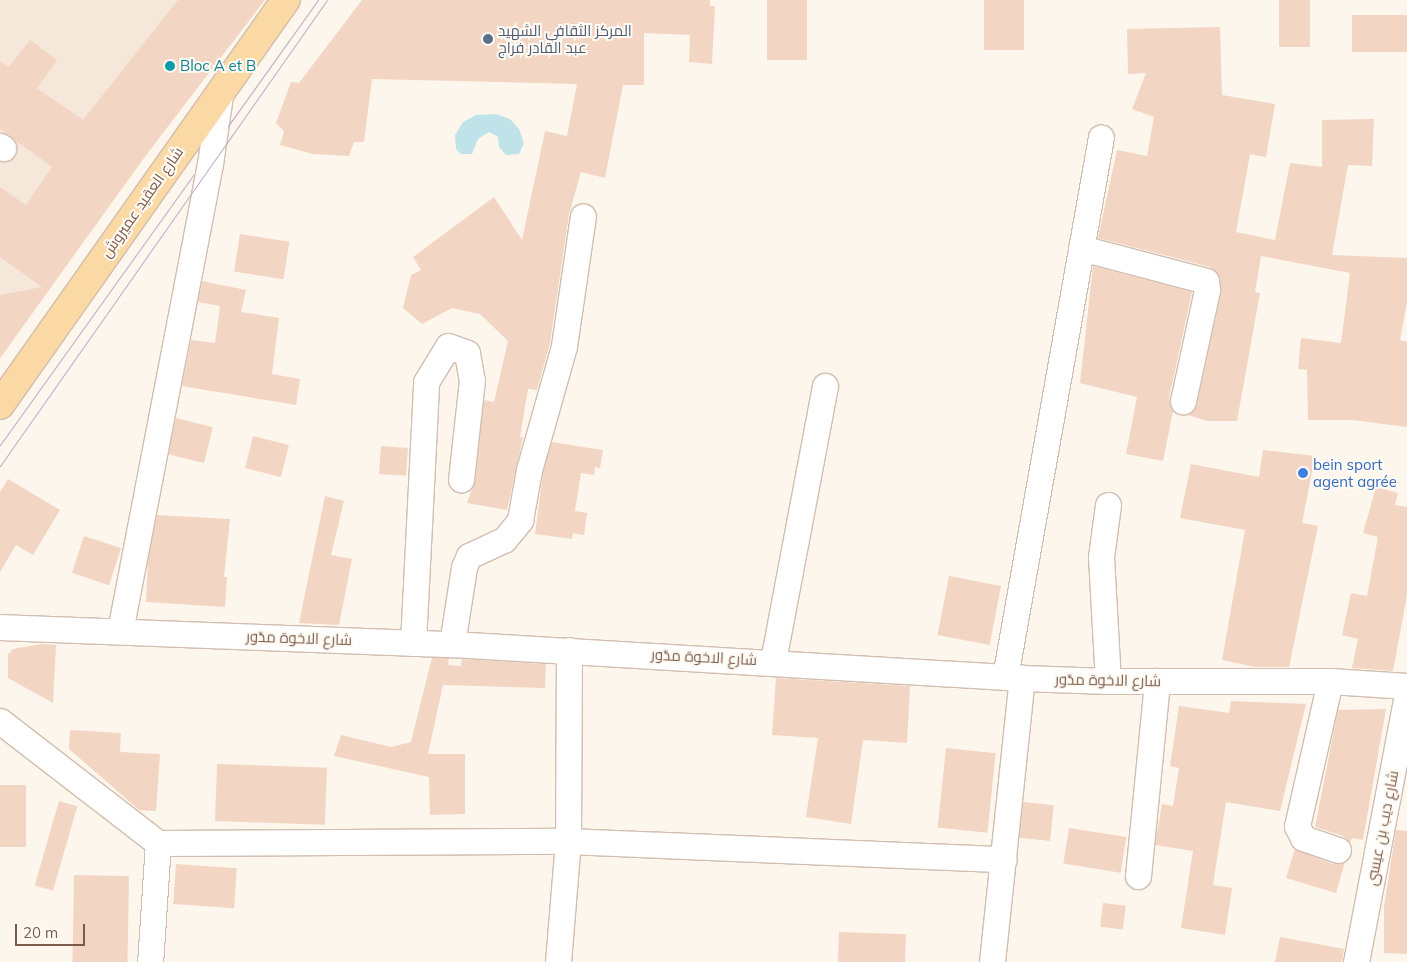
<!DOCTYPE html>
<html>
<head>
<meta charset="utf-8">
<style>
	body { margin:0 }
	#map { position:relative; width:1407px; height:962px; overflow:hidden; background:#fdf6ec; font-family:Mulish,Cairo,sans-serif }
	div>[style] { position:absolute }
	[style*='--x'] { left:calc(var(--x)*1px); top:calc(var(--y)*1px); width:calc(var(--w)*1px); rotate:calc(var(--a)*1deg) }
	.residential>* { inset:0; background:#f5e8da }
	.water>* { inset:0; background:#bfe3e8 }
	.building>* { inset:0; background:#f3d5c3; transform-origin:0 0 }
	.roads { filter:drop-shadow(1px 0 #d1beb0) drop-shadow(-1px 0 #d1beb0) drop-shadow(0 1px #d1beb0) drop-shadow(0 -1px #d1beb0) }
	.minor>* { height:25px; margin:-12.5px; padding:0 12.5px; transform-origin:12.5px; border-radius:12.5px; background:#fff }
	.major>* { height:28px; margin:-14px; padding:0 14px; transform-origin:14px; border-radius:14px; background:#fbd9a5 }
	.tram>* { height:1px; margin:-0.5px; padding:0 0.5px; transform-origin:0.5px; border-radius:0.5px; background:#b9a8c9 }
	.dots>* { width:14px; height:14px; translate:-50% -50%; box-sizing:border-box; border:2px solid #fffaf3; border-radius:50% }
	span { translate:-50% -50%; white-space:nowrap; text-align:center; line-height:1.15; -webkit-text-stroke:4px #fffaf3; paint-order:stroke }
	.service-label { font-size:15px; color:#4e5e75 }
	.left { translate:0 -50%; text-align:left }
	.culture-label { font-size:15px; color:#0d838f }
	.street-label { font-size:15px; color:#7a5c4d }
	.shop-label { font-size:15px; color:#366cbe }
	.scale { position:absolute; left:15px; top:924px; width:70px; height:22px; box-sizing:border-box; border:2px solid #7a5c4d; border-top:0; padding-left:6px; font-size:15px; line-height:18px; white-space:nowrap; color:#7a5c4d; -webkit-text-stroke:4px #fffaf3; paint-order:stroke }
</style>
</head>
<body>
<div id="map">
	<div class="residential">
		<i style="clip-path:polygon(0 0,216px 0,247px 23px,131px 175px,0 359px)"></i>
	</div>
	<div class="water">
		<i style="clip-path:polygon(496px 114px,510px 119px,519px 129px,524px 143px,519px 154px,506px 155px,499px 147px,498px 137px,489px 132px,478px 139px,472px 154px,461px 154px,456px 149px,455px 135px,463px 122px,476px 115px)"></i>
	</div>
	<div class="building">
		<i style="clip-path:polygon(178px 0,265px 0,149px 151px,0 358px,0 295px,42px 287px,0 257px,0 187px,26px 205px,52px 167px,0 129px,0 61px,9px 67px,30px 40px,57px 60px,37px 88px,83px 120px)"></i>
		<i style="clip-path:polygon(362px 0,710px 0,710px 6px,715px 6px,712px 64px,689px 62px,690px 35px,644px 33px,644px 85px,623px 85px,605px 178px,581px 172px,569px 214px,550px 343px,537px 390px,528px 389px,520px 437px,523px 437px,507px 510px,467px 503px,475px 481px,484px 400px,494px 402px,508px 341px,480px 314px,452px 308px,422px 324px,403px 308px,411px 275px,421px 270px,413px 257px,494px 197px,522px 240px,545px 131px,567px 136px,577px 84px,372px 79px,364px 142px,354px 142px,349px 156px,313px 154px,280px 145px,284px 131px,276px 123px,291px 82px,299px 83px)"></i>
		<i style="left:767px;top:0;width:40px;height:60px"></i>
		<i style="left:984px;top:0;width:40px;height:50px"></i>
		<i style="left:1279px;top:0;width:31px;height:47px"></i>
		<i style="left:1352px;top:15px;width:55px;height:37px"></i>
		<i style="clip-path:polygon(1220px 27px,1222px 95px,1275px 104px,1266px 157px,1250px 154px,1236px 232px,1275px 240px,1290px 163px,1322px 167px,1322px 120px,1374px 119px,1372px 166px,1348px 165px,1332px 255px,1407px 258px,1407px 302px,1400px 340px,1407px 342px,1407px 427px,1352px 420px,1308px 420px,1307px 370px,1298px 369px,1301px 338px,1341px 343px,1350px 273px,1261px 256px,1255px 292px,1260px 293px,1237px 421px,1207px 421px,1188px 415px,1197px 404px,1221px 293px,1217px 272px,1210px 267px,1098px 238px,1117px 150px,1147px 156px,1154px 117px,1132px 109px,1146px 73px,1128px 74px,1127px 29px)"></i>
		<i style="left:240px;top:234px;width:50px;height:38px;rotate:9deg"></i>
		<i style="clip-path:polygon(1093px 266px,1192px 292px,1169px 398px,1173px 411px,1163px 461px,1126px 454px,1137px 397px,1080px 383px)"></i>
		<i style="clip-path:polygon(202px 281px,246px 290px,241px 312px,279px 318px,272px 374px,300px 379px,296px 405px,182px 386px,191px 340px,215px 343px,220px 306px,198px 302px)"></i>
		<i style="left:176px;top:418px;width:38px;height:37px;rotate:14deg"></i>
		<i style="left:253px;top:436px;width:37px;height:33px;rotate:14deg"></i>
		<i style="clip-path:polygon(552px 442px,603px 450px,600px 468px,595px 467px,594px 475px,581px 473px,575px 511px,587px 513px,584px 535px,573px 533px,572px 539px,535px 534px,543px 473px)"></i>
		<i style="left:381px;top:446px;width:27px;height:28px;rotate:4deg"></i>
		<i style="clip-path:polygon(1263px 450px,1315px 456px,1302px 523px,1318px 526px,1289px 667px,1255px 667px,1222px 660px,1245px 530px,1180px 518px,1191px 464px,1259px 477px)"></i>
		<i style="clip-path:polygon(8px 479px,60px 510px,33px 555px,16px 545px,0 572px,0 492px)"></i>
		<i style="clip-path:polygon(1376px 487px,1398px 493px,1395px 505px,1407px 507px,1407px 595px,1393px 671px,1352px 668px,1358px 639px,1342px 635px,1351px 593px,1367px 596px,1378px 537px,1363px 533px)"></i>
		<i style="clip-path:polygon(325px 496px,344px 501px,331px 555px,352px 559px,339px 625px,299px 623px)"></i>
		<i style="clip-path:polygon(157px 515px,230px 519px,224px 577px,227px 577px,225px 607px,146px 602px,148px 559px)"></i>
		<i style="left:84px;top:536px;width:39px;height:39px;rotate:18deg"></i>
		<i style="left:949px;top:576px;width:53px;height:60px;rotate:11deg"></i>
		<i style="clip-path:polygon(42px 644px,56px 645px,53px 703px,8px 678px,8px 654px,13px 649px)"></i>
		<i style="clip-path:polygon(432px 658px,449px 658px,448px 665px,461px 666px,462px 659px,546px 664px,545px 688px,443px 685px,428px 754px,465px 754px,465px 814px,430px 815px,429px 777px,334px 756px,341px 735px,391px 747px,411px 742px)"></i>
		<i style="clip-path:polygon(776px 678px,910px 686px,907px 743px,863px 740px,851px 824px,806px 817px,818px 738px,772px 735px)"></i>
		<i style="clip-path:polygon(1231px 701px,1306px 704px,1280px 811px,1226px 802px,1213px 885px,1232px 888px,1225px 935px,1181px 928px,1193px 851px,1155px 845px,1162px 804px,1173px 806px,1179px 768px,1170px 766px,1179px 706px,1229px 713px)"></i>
		<i style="clip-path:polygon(1386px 709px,1363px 840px,1352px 838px,1350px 843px,1343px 836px,1315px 827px,1338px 710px)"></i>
		<i style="clip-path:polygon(70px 730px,121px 733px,120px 752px,160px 754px,156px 811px,139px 810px,69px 749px)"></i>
		<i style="left:946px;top:748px;width:50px;height:80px;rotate:6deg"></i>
		<i style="left:217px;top:764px;width:110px;height:57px;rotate:2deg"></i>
		<i style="left:0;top:785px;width:26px;height:62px"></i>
		<i style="left:59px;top:801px;width:19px;height:88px;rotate:16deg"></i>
		<i style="left:1023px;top:802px;width:31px;height:36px;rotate:6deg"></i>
		<i style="left:1069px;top:828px;width:58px;height:36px;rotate:9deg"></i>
		<i style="clip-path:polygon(1396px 830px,1407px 831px,1407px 954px,1384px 953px,1384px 906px)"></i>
		<i style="clip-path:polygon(1295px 849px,1333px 864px,1345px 862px,1336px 893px,1286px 878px)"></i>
		<i style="left:176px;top:864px;width:61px;height:40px;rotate:4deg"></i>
		<i style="left:74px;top:875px;width:55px;height:87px;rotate:1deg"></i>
		<i style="left:1103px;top:903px;width:23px;height:24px;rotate:7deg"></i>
		<i style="left:839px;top:932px;width:67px;height:30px;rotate:2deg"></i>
		<i style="clip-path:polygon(1280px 937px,1344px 949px,1342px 962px,1275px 962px)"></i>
	</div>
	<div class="roads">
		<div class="minor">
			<i style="--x:0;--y:146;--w:4;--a:34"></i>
			<i style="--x:1081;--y:248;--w:129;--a:14.8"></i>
			<i style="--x:1206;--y:281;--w:9;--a:84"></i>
			<i style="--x:1207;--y:290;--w:114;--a:102.2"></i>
			<i style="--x:1108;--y:505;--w:52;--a:97.7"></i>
			<i style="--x:1101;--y:557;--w:124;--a:86.8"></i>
			<i style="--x:0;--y:627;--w:452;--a:2.2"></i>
			<i style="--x:452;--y:644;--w:571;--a:3.41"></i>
			<i style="--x:1022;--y:678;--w:86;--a:2"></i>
			<i style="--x:1108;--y:681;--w:222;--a:0"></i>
			<i style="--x:1330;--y:681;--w:77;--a:3.7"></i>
			<i style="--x:120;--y:631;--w:476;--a:-79.1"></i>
			<i style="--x:210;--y:164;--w:76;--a:-81.7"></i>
			<i style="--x:413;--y:643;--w:261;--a:-87.1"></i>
			<i style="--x:426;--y:382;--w:42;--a:-58.6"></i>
			<i style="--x:448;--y:346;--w:20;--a:20"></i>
			<i style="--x:467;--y:353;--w:27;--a:80"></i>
			<i style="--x:472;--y:380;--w:100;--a:96.3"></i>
			<i style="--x:452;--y:644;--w:78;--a:-81.1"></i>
			<i style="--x:464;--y:567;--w:12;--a:-66"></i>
			<i style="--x:469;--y:556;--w:38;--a:-25"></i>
			<i style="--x:504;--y:540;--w:26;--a:-51"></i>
			<i style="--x:520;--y:520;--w:51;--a:-79.8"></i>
			<i style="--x:529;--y:470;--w:129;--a:-74.2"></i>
			<i style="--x:564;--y:346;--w:131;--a:-81.7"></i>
			<i style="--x:773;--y:661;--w:280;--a:-79.3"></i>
			<i style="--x:1005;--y:677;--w:548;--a:-79.92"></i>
			<i style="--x:1330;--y:681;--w:149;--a:102.8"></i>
			<i style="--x:1297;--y:826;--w:13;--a:63"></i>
			<i style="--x:1303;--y:838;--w:37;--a:19"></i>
			<i style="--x:0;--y:721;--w:200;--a:37.7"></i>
			<i style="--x:158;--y:843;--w:119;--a:93.8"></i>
			<i style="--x:158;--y:843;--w:410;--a:-0.3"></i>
			<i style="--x:568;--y:841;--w:436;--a:2.4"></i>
			<i style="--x:1138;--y:876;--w:196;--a:-84.4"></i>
			<i style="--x:558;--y:962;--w:121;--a:-85.3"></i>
			<i style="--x:568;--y:841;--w:191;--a:-89.7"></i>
			<i style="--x:992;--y:962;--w:286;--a:-84"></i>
			<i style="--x:1356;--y:962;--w:273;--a:-79.2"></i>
		</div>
		<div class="major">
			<i style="--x:0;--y:405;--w:496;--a:-54.8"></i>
		</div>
	</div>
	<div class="tram">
		<i style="--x:228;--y:126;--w:155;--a:-54.5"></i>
		<i style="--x:0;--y:445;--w:332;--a:-54.4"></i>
		<i style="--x:0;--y:466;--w:569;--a:-54.94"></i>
	</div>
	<div class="dots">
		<i style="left:488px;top:39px;background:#5c6f8a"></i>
		<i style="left:170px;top:66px;background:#0f9aa8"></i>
		<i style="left:1303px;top:473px;background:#3f7fe0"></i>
	</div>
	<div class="service-label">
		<span class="left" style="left:498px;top:39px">المركز الثقافي الشهيد<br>عبد القادر فراج</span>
	</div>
	<div class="culture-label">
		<span class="left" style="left:180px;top:66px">Bloc A et B</span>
	</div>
	<div class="street-label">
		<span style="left:142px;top:202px;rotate:-55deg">شارع العقيد عميروش</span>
		<span style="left:299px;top:638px;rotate:2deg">شارع الاخوة مدّور</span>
		<span style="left:704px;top:657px;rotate:3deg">شارع الاخوة مدّور</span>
		<span style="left:1108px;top:680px;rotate:1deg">شارع الاخوة مدّور</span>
		<span style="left:1382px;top:828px;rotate:-79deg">شارع ديب بن عيسى</span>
	</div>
	<div class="shop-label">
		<span class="left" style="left:1313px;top:473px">bein sport<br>agent agrée</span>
	</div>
	<div class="scale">20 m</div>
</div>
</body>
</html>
